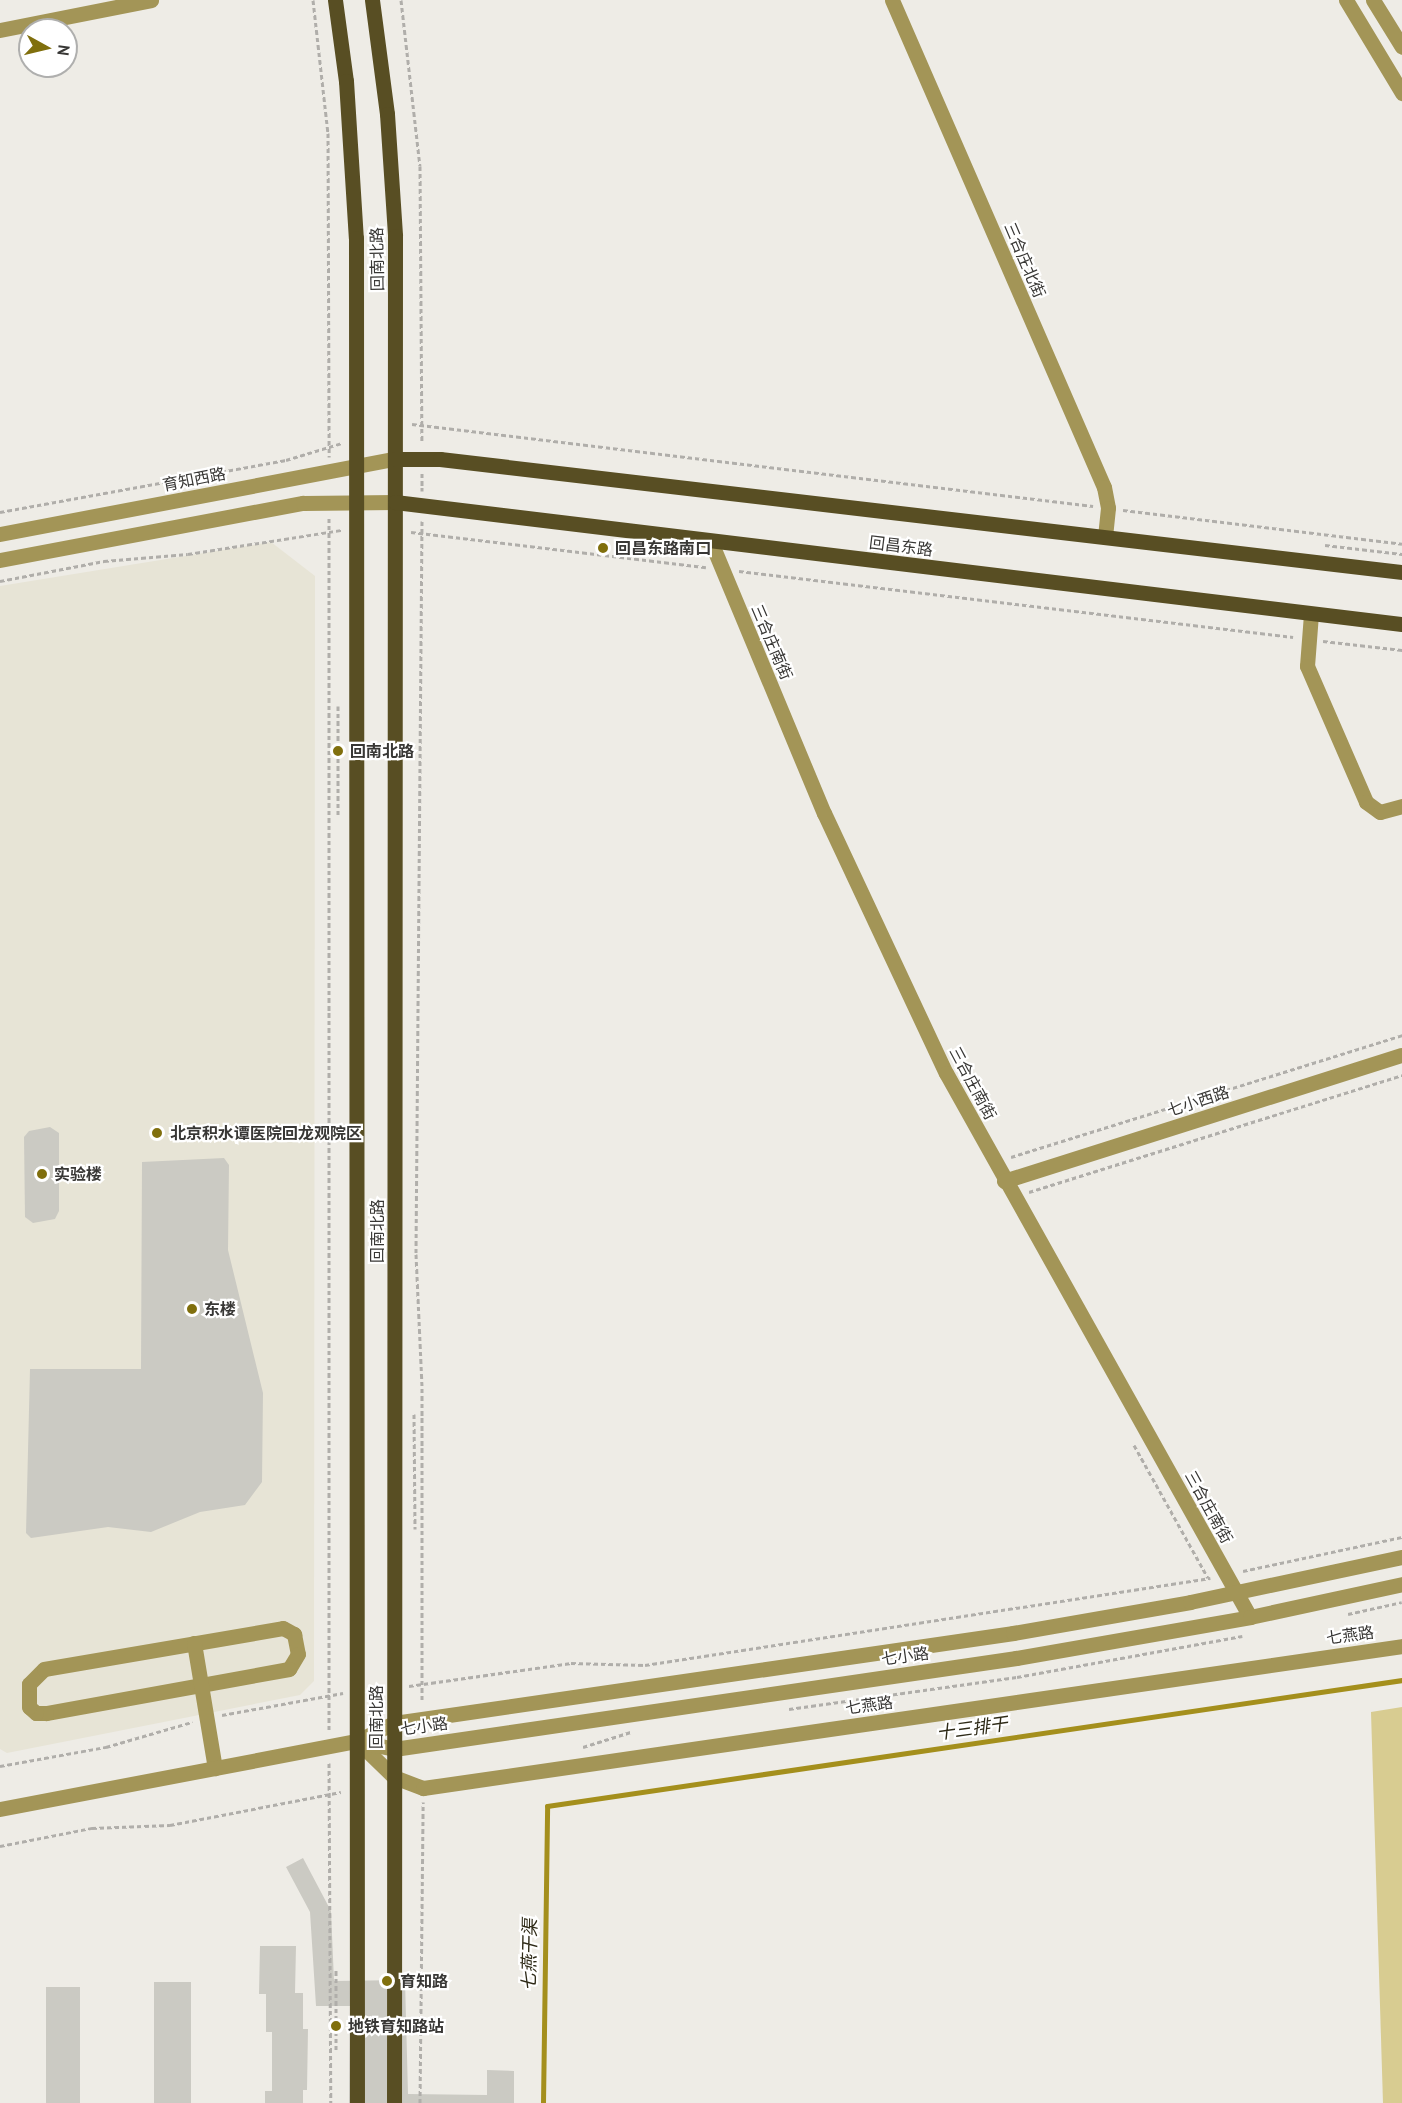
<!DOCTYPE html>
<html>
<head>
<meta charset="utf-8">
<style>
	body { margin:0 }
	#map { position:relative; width:1402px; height:2103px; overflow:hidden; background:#eeece6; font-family:"PT Sans","Noto Sans SC",sans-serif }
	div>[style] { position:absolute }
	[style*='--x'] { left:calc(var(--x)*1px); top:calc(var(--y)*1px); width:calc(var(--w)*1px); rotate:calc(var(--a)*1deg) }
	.built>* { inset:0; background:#e7e4d6 }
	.green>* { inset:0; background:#d8cc91 }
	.stream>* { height:5px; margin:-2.5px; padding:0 2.5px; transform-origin:2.5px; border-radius:2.5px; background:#a48f1c }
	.building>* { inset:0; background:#cbcac3; transform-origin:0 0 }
	.path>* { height:3px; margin-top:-1.5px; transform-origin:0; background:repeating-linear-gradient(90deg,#b0aeaa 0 4.5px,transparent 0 7.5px) }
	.minor>* { height:15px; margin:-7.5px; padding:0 7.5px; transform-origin:7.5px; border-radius:7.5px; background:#a39557 }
	.major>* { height:15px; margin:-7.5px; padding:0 7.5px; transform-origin:7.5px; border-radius:7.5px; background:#584e23 }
	.dots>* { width:16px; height:16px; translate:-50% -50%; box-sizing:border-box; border:3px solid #fff; border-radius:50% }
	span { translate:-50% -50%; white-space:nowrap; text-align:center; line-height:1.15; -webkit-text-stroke:4.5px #fff; paint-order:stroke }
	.street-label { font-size:16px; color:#383735 }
	.poi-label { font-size:16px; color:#383735; font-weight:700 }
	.left { translate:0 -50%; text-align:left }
	.water-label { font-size:18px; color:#2e2a17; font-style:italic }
	.north { position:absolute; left:18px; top:18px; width:60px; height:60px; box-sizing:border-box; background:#fff; border:2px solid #afafae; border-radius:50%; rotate:98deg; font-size:16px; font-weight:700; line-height:24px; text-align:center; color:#383735 }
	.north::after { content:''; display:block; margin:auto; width:21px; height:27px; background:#806f0d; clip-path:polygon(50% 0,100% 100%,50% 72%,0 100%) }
</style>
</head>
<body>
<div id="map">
	<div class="built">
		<i style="clip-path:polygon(271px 542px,315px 576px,314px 1681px,300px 1695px,7px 1753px,0 1749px,0 586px)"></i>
	</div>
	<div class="green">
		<i style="clip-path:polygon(1402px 1707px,1402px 2103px,1383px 2103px,1371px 1712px)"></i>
	</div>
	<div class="stream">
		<i style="--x:543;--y:2103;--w:297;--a:-89.2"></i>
		<i style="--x:547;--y:1806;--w:864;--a:-8.38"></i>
	</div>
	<div class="building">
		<i style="clip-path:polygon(50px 1127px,59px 1133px,59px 1211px,55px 1219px,33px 1223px,25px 1217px,24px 1137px,29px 1131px)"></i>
		<i style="clip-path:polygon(224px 1158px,229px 1165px,228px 1250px,263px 1393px,262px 1482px,245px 1505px,200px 1512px,151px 1532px,108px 1527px,31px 1538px,26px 1533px,30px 1369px,141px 1369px,142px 1162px)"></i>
		<i style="clip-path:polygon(303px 1858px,331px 1911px,334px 1981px,405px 1980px,408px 2094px,487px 2095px,487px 2070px,514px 2071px,514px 2103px,349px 2103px,350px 2006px,316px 2006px,310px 1912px,286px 1867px)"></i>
		<i style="clip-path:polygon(260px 1946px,296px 1946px,295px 1993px,303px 1993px,303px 2029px,308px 2029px,307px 2090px,303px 2090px,303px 2103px,265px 2103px,265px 2091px,272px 2091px,272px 2032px,266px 2032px,266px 1994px,259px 1994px)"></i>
		<i style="left:154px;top:1982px;width:37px;height:121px"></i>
		<i style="left:46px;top:1987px;width:34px;height:116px"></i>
	</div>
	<div class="path">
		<i style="--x:313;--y:0;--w:134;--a:83.6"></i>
		<i style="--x:328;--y:133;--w:324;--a:89.8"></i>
		<i style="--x:401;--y:0;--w:167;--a:83.5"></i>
		<i style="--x:420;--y:166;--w:277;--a:89.6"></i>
		<i style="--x:412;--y:424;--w:686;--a:6.87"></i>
		<i style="--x:422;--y:473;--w:18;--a:90"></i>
		<i style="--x:1123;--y:510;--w:281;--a:6.9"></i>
		<i style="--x:0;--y:512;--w:291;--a:-10.3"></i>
		<i style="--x:286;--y:460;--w:59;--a:-16.9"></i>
		<i style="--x:329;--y:518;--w:1214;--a:90"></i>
		<i style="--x:422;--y:521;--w:733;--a:90.47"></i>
		<i style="--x:416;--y:1254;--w:134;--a:87.4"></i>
		<i style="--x:422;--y:1388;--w:314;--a:90"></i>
		<i style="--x:411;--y:532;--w:297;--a:6.8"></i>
		<i style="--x:1325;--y:545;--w:78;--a:6.7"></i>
		<i style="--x:596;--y:547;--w:13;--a:9"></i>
		<i style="--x:739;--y:571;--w:558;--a:6.79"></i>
		<i style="--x:0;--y:581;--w:106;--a:-10.9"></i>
		<i style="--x:104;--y:561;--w:84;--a:-4.8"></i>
		<i style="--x:188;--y:554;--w:156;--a:-8.9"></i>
		<i style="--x:1323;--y:641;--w:80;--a:6.5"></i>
		<i style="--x:338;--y:815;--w:109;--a:-90"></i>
		<i style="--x:1011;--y:1157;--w:410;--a:-17.3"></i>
		<i style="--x:1029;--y:1192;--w:391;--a:-17.4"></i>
		<i style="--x:414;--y:1414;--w:115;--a:89.5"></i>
		<i style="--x:1134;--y:1445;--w:152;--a:60.9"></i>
		<i style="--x:1243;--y:1571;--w:163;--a:-12.1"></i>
		<i style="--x:1348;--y:1614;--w:55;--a:-12.5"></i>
		<i style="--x:409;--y:1686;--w:164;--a:-8.1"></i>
		<i style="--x:571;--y:1663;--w:74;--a:1.5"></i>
		<i style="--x:645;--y:1665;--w:572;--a:-8.75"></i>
		<i style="--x:789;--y:1709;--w:230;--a:-8"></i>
		<i style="--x:1017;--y:1677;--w:229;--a:-10.3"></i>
		<i style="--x:222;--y:1715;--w:123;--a:-10.3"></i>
		<i style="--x:583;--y:1747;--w:50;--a:-17.4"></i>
		<i style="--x:329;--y:1763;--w:340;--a:89.7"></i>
		<i style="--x:0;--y:1766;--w:108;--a:-10.2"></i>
		<i style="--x:106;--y:1747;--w:90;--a:-16.2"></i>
		<i style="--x:0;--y:1846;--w:94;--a:-11.1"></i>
		<i style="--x:92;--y:1828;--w:78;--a:-2.2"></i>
		<i style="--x:170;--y:1825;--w:174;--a:-10.9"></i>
		<i style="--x:336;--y:2050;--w:82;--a:-90"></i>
		<i style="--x:420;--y:2103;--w:301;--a:-89.4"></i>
	</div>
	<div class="minor">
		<i style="--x:892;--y:0;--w:531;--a:66.48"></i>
		<i style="--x:1104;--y:487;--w:21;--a:79"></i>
		<i style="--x:1108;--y:508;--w:29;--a:96"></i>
		<i style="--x:1346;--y:0;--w:109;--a:58.9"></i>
		<i style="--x:1373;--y:0;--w:55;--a:58.3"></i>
		<i style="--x:0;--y:30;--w:154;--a:-11.2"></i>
		<i style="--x:0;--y:534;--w:402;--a:-10.8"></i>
		<i style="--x:711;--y:542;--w:294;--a:67.4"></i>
		<i style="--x:824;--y:813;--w:287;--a:64.9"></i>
		<i style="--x:946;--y:1073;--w:623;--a:60.8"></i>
		<i style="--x:0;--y:560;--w:308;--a:-10.7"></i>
		<i style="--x:303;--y:503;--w:92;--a:-0.6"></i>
		<i style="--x:1311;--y:614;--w:52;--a:94.4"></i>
		<i style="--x:1307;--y:666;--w:148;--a:66.5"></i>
		<i style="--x:1366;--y:802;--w:17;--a:36"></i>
		<i style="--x:1380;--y:812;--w:23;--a:-15"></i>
		<i style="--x:1004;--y:1181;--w:417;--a:-17.6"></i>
		<i style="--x:283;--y:1628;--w:13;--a:29"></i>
		<i style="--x:294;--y:1634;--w:20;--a:79"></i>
		<i style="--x:298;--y:1654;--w:17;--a:121"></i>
		<i style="--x:289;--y:1669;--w:247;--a:169.7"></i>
		<i style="--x:46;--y:1713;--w:10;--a:180"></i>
		<i style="--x:36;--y:1713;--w:9;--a:-139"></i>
		<i style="--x:29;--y:1707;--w:23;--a:-90"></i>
		<i style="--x:29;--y:1684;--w:21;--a:-45"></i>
		<i style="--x:44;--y:1669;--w:242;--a:-9.7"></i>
		<i style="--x:194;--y:1643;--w:127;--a:80.5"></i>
		<i style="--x:357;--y:1741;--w:52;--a:44.2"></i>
		<i style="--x:394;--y:1777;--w:31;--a:21"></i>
		<i style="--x:423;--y:1788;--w:989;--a:-8.25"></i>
		<i style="--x:357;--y:1741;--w:38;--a:12"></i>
		<i style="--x:394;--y:1749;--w:629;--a:-8.32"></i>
		<i style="--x:1016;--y:1658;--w:238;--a:-9.9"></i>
		<i style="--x:1250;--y:1617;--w:156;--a:-12.2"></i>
		<i style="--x:0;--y:1809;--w:363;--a:-10.8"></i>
		<i style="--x:357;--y:1741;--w:41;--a:-25.9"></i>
		<i style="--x:394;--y:1723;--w:626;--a:-8.27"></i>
		<i style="--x:1013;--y:1633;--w:180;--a:-9.9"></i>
		<i style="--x:1190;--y:1602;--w:217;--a:-12"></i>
	</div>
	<div class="major">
		<i style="--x:335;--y:0;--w:82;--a:82.3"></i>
		<i style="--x:346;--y:81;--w:157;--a:86.4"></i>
		<i style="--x:356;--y:238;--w:1865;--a:89.97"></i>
		<i style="--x:372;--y:0;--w:115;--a:82.5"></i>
		<i style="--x:387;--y:114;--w:122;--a:86.2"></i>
		<i style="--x:395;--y:236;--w:1867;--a:90.03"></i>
		<i style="--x:395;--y:459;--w:45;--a:0"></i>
		<i style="--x:440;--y:459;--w:969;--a:6.7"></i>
		<i style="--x:395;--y:502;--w:1014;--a:6.91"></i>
	</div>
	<div class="dots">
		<i style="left:603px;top:548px;background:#806f0d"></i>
		<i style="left:338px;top:751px;background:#806f0d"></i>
		<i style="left:157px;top:1133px;background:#806f0d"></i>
		<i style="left:42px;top:1174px;background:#806f0d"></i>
		<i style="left:192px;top:1309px;background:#806f0d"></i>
		<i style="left:387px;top:1981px;background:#806f0d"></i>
		<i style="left:336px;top:2026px;background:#806f0d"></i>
	</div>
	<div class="street-label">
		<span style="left:377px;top:259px;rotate:-91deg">回南北路</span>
		<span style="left:1025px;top:260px;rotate:67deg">三合庄北街</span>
		<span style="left:194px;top:479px;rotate:-11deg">育知西路</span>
		<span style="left:901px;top:546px;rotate:7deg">回昌东路</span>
		<span style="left:772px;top:642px;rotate:67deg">三合庄南街</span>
		<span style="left:973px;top:1083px;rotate:62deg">三合庄南街</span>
		<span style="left:1198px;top:1101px;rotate:-18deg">七小西路</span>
		<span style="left:377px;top:1231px;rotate:-90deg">回南北路</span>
		<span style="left:1209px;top:1507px;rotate:61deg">三合庄南街</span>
		<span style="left:1350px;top:1635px;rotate:-8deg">七燕路</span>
		<span style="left:905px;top:1656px;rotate:-8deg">七小路</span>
		<span style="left:869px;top:1705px;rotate:-8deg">七燕路</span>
		<span style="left:376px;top:1717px;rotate:-90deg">回南北路</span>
		<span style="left:424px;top:1726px;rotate:-8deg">七小路</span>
	</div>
	<div class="poi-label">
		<span class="left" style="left:615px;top:548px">回昌东路南口</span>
		<span class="left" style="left:350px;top:751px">回南北路</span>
		<span class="left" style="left:170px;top:1133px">北京积水谭医院回龙观院区</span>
		<span class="left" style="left:54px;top:1174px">实验楼</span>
		<span class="left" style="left:204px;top:1309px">东楼</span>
		<span class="left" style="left:400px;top:1981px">育知路</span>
		<span class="left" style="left:348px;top:2026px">地铁育知路站</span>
	</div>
	<div class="water-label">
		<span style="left:972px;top:1729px;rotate:-8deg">十三排干</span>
		<span style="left:530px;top:1955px;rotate:-89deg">七燕干渠</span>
	</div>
	<div class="north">N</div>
</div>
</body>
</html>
